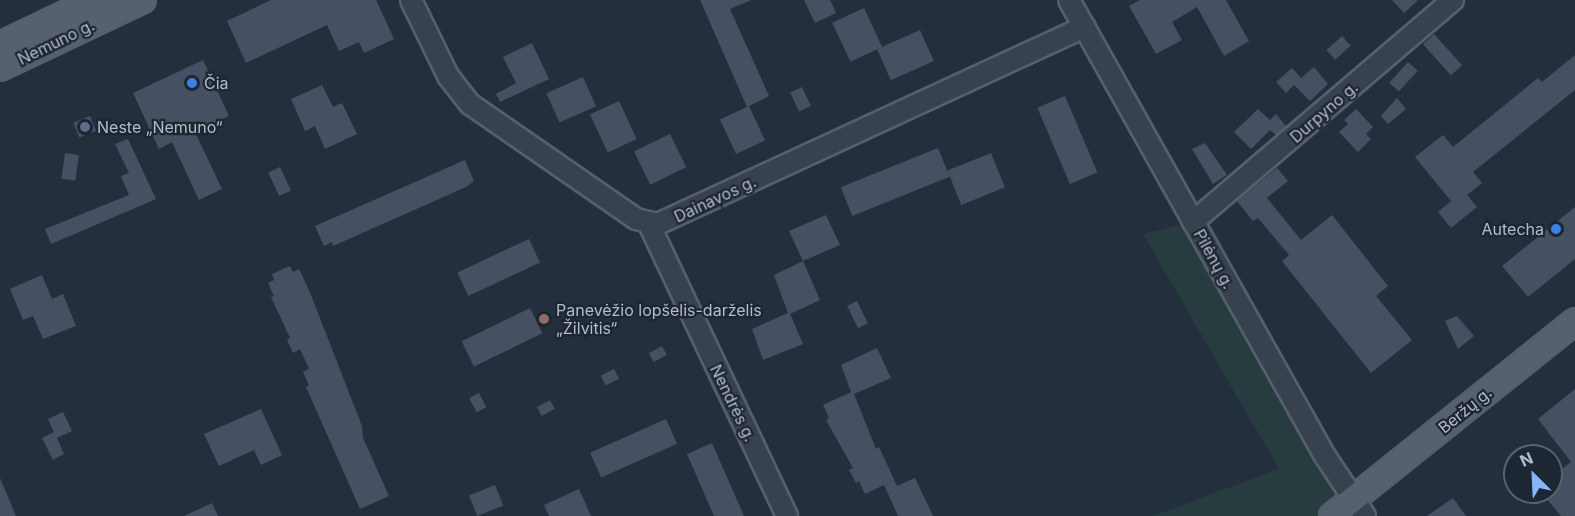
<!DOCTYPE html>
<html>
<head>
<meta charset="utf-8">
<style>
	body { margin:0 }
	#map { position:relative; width:1575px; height:516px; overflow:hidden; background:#242f3e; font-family:Inter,sans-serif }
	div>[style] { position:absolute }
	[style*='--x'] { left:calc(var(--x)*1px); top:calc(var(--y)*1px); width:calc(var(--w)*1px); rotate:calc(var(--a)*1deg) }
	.green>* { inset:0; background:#263c3f }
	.building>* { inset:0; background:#455162; transform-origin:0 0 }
	.roads { filter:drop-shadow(2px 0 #565f6c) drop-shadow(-2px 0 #565f6c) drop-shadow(0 2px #565f6c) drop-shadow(0 -2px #565f6c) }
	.minor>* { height:20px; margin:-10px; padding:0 10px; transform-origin:10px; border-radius:10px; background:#38414e }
	.major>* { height:24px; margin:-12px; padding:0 12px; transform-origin:12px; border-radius:12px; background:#56606e }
	.dots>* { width:16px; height:16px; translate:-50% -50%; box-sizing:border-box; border:3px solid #1d2633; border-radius:50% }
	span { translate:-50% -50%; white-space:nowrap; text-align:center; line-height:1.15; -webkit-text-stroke:4.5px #1d2633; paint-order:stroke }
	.street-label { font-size:16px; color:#b4bcc9 }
	.poi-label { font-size:16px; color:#b4bcc9 }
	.left { translate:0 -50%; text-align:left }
	.right { translate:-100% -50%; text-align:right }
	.north { position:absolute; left:1503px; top:444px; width:60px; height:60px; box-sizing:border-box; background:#1d2633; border:2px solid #59626f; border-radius:50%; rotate:336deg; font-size:16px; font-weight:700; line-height:24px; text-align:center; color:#b4bcc9 }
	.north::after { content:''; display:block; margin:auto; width:21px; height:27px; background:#8ab4f8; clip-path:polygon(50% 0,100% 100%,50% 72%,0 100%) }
</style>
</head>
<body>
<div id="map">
	<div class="green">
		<i style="clip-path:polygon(1193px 222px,1355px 499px,1332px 516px,1153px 516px,1279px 469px,1143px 234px)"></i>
	</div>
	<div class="building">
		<i style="clip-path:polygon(271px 0,376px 0,394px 39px,364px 53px,359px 42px,339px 51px,327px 25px,246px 63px,227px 21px)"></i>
		<i style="clip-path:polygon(700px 0,751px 0,730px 9px,769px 96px,747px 107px)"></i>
		<i style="clip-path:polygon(804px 0,830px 0,836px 13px,815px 23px)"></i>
		<i style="clip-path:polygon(1140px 0,1226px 0,1249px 41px,1224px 56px,1197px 7px,1172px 22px,1182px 40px,1156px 54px,1129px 6px)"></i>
		<i style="clip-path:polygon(1392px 0,1418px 0,1404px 13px)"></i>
		<i style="left:864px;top:8px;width:43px;height:35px;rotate:65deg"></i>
		<i style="left:920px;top:30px;width:34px;height:47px;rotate:66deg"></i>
		<i style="left:1434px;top:34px;width:42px;height:15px;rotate:48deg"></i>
		<i style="left:1342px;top:36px;width:13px;height:21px;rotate:48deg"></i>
		<i style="clip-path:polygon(532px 43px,549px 79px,500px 102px,496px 94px,516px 83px,503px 57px)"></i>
		<i style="clip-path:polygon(1575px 55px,1575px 90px,1473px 172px,1482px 183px,1467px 195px,1477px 207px,1451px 228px,1438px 212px,1451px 201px,1415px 157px,1443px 135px,1453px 147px,1538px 78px,1542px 82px)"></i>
		<i style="clip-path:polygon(203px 60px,229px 116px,195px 132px,222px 189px,199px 200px,172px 142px,159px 149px,133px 93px)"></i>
		<i style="left:1408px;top:62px;width:13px;height:28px;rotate:42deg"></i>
		<i style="clip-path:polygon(1314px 67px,1328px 84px,1310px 101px,1294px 85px,1286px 93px,1276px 82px,1292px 68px,1301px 78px)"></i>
		<i style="left:583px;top:77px;width:32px;height:40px;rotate:66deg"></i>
		<i style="clip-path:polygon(322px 85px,333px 107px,342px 103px,357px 134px,325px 149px,315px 126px,305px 131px,291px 99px)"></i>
		<i style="left:802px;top:87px;width:21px;height:13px;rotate:65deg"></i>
		<i style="left:1065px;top:96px;width:83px;height:30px;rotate:67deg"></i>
		<i style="clip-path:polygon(1397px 98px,1406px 109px,1388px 124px,1381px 116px)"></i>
		<i style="left:619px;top:101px;width:42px;height:32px;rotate:65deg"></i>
		<i style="left:749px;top:106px;width:38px;height:32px;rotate:65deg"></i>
		<i style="clip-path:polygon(1258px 109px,1270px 120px,1276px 114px,1286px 126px,1276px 135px,1270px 130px,1251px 149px,1234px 132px)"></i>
		<i style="clip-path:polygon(1356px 109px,1373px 127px,1366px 134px,1371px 139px,1358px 152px,1339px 132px,1348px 124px,1344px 120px)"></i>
		<i style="left:90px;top:116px;width:16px;height:18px;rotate:68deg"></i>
		<i style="left:670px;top:134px;width:37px;height:40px;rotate:64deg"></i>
		<i style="clip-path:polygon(128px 139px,156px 199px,51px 244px,45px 229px,129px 195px,121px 176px,129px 173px,115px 144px)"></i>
		<i style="clip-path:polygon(1205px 143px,1227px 175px,1213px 184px,1192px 149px)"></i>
		<i style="left:938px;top:148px;width:31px;height:105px;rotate:68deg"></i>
		<i style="left:65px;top:153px;width:14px;height:26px;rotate:8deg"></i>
		<i style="left:991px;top:153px;width:37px;height:47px;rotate:68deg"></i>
		<i style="clip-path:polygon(465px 160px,474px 181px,466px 187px,333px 246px,332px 242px,324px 246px,315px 226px)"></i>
		<i style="left:280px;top:167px;width:26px;height:13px;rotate:65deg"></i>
		<i style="clip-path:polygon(1277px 168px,1288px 181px,1267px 198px,1301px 240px,1332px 215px,1388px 286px,1376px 296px,1412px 340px,1371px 373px,1282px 261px,1289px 255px,1258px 218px,1253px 221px,1237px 201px)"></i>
		<i style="clip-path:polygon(1575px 207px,1575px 259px,1528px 297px,1502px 266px)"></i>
		<i style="clip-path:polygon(826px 215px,840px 245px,803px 261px,820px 300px,790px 314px,803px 344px,763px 360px,752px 329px,788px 313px,774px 275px,803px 261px,789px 231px)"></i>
		<i style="left:529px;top:239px;width:26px;height:79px;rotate:65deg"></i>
		<i style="clip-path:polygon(290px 266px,293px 272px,299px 269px,309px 290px,362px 426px,363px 438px,389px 496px,360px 509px,306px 387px,309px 385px,303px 372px,309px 369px,300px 349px,293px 353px,287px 340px,290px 338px,271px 297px,274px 296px,268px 283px,274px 280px,272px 274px)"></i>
		<i style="clip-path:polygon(42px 275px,52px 299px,63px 294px,76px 326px,43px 339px,33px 316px,23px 320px,10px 289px)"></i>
		<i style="left:857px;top:301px;width:25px;height:11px;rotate:64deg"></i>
		<i style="left:530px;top:308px;width:28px;height:76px;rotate:64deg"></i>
		<i style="clip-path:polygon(1457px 316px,1474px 336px,1458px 349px,1445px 321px)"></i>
		<i style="left:662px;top:346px;width:10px;height:15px;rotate:61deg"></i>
		<i style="clip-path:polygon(877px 348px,891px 378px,854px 394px,876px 449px,879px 447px,897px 486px,915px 478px,933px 516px,898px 516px,884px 485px,865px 494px,859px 481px,856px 483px,849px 470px,853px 468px,826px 420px,829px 418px,823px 405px,851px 392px,841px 365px)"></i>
		<i style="left:614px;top:369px;width:11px;height:15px;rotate:63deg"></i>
		<i style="clip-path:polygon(1575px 389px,1575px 516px,1561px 516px,1541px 492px,1551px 492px,1551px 478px,1571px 462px,1538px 419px)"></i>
		<i style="left:479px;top:393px;width:16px;height:11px;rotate:63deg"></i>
		<i style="left:550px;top:400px;width:10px;height:15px;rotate:61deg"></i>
		<i style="clip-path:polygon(261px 409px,282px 455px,261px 465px,254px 450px,219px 466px,204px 434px)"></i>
		<i style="clip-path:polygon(63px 412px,72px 431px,57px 438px,64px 454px,53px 460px,42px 438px,54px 432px,55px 435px,48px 419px)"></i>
		<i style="left:666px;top:419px;width:27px;height:83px;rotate:66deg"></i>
		<i style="clip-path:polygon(712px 443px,744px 516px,714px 516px,687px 454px)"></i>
		<i style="clip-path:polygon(0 478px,16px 516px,0 516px)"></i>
		<i style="left:495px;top:485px;width:22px;height:28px;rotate:68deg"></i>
		<i style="clip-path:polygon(579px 489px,591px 516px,549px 516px,544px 505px)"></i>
		<i style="clip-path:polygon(1453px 498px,1466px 516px,1427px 516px)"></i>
		<i style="clip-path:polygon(212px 503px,218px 516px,184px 516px)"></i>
	</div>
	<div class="roads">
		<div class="minor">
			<i style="--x:411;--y:0;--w:85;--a:64"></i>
			<i style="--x:448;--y:76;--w:36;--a:52"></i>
			<i style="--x:470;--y:104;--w:202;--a:34.7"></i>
			<i style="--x:636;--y:219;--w:23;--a:13"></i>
			<i style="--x:658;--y:224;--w:470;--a:-24.8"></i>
			<i style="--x:1069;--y:0;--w:523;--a:60.69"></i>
			<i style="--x:1325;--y:456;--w:72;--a:56.3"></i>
			<i style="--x:1193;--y:222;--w:342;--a:-40.5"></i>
			<i style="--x:649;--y:224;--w:323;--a:64.7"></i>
		</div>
		<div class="major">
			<i style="--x:0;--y:45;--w:104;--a:-25.6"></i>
			<i style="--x:0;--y:68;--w:158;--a:-25.4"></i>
			<i style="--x:1332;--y:516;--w:312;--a:-38.7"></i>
		</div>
	</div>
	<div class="dots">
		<i style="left:192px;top:83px;background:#3f7fe0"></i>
		<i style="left:85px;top:127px;background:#5c6f8a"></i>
		<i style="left:1556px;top:229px;background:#3f7fe0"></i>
		<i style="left:544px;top:319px;background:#8d6e63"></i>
	</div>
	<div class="street-label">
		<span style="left:56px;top:42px;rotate:-26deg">Nemuno g.</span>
		<span style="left:1324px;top:112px;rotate:-41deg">Durpyno g.</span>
		<span style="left:715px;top:199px;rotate:-25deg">Dainavos g.</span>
		<span style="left:1214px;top:259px;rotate:61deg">Pilėnų g.</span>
		<span style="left:733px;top:403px;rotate:64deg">Nendrės g.</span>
		<span style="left:1465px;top:410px;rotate:-39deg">Beržų g.</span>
	</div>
	<div class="poi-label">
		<span class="left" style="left:204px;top:83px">Čia</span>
		<span class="left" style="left:97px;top:127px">Neste „Nemuno“</span>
		<span class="right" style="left:1544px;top:229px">Autecha</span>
		<span class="left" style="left:556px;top:319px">Panevėžio lopšelis-darželis<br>„Žilvitis“</span>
	</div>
	<div class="north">N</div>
</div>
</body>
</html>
